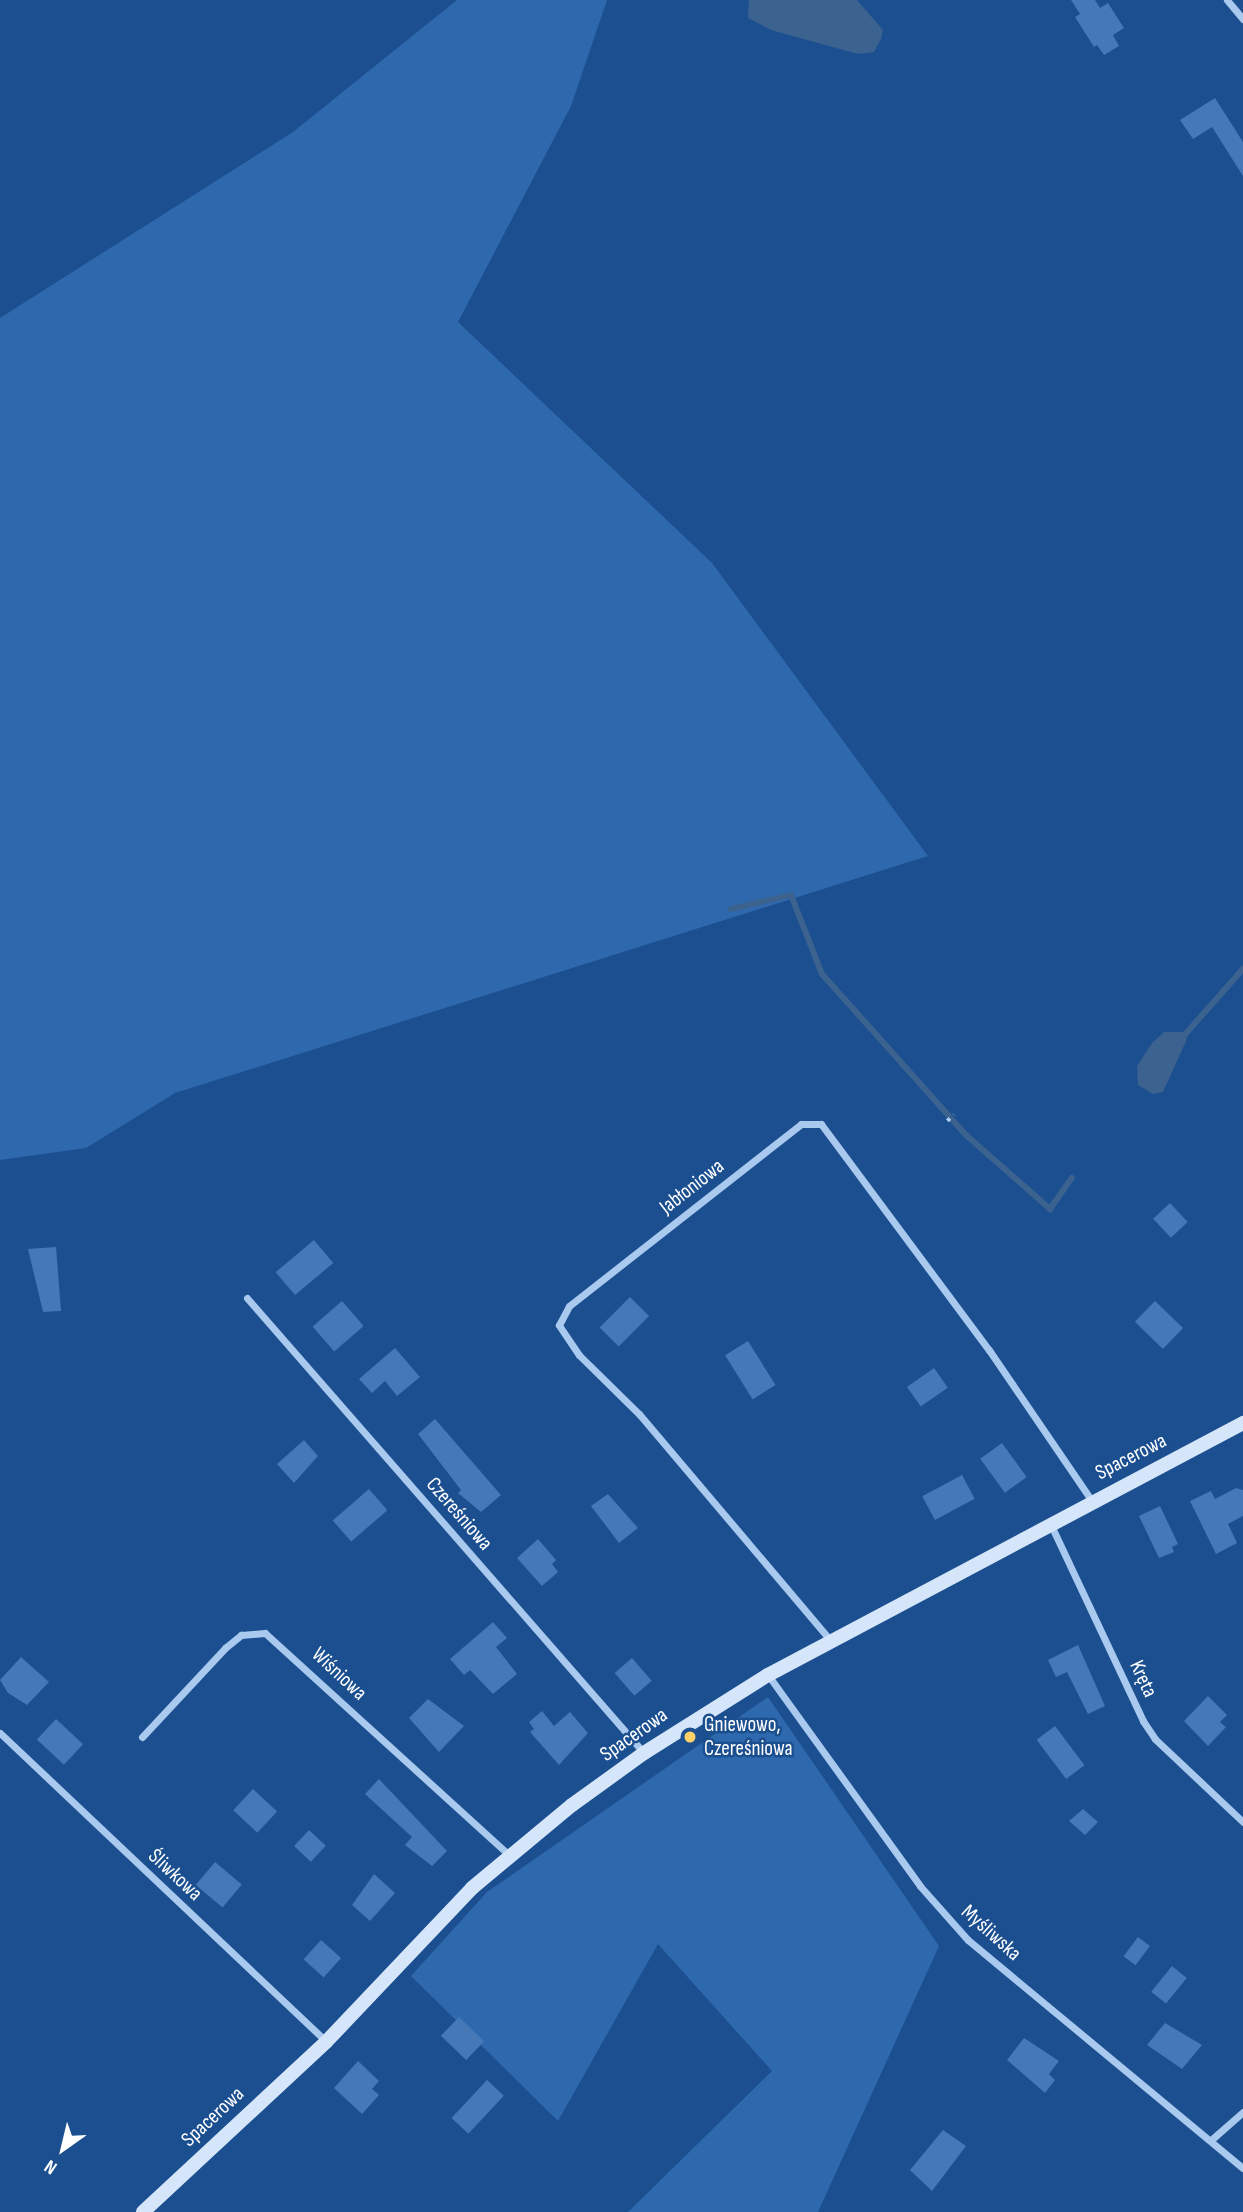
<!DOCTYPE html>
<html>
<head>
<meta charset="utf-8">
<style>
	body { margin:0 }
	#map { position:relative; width:1243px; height:2212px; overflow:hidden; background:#1b4f8f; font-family:"Sofia Sans Condensed",sans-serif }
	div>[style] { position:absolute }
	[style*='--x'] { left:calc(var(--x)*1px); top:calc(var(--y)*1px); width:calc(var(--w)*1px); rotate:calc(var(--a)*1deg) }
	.green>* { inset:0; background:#2e69ad }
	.water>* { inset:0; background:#3c6290 }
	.stream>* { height:6px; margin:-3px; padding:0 3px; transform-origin:3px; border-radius:3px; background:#3c6290 }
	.building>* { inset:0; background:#4478b7; transform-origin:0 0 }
	.path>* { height:3.5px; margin-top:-1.75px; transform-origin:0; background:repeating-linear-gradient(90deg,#a9c9ee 0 3.5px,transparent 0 8.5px) }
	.street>* { height:7px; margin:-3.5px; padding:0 3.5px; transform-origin:3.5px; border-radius:3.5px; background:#a9c9ee }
	.secondary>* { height:14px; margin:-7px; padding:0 7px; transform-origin:7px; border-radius:7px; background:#d6e6fa }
	.dots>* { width:19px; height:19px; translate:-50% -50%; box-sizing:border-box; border:4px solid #1b4f8f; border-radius:50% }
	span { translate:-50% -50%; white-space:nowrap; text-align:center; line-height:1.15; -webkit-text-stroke:5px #1b4f8f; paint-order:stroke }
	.street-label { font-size:21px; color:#fff }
	.poi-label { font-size:21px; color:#fff }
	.left { translate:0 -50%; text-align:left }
	.north { position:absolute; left:28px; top:2114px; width:70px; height:70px; -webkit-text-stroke:5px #1b4f8f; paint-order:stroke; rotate:214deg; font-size:19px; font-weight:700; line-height:28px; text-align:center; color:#fff }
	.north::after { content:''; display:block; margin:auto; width:24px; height:32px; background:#fff; clip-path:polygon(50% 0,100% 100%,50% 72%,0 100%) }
</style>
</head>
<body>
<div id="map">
	<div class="green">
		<i style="clip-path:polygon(457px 0,607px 0,571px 106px,458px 322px,712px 563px,928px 856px,175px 1093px,86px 1148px,0 1160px,0 318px,293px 132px)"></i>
		<i style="clip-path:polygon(768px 1697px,939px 1946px,818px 2212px,628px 2212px,772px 2071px,658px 1944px,558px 2121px,411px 1976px,487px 1892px)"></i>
	</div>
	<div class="water">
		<i style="clip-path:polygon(749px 0,857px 0,883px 30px,881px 39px,874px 52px,858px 54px,771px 30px,748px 18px)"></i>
		<i style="clip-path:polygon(1164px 1032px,1182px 1032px,1187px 1039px,1163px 1092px,1153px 1094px,1138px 1085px,1137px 1066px,1152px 1043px)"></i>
	</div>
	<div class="stream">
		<i style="--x:731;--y:909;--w:62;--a:-13.1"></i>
		<i style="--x:791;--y:895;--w:85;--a:68.6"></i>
		<i style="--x:822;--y:974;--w:217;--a:48.2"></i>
		<i style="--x:967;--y:1136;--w:111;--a:41.3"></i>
		<i style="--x:1050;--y:1209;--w:38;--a:-55"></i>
		<i style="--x:1181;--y:1039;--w:94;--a:-48.5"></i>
	</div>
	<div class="building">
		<i style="clip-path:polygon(1071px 0,1095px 0,1100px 8px,1108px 3px,1124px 28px,1113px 35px,1119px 46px,1104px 55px,1097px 45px,1094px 47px,1075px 17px,1080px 14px)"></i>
		<i style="clip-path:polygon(1215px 98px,1243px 142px,1243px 176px,1212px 127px,1193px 139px,1180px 120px)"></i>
		<i style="left:1170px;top:1203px;width:26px;height:23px;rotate:47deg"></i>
		<i style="left:314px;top:1240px;width:30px;height:50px;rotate:50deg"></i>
		<i style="clip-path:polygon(56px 1247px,61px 1311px,43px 1312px,28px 1249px)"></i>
		<i style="left:630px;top:1297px;width:27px;height:43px;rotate:45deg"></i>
		<i style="left:342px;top:1301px;width:33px;height:39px;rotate:49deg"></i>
		<i style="left:1155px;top:1301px;width:39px;height:29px;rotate:44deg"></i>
		<i style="left:748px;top:1341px;width:52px;height:27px;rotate:58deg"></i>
		<i style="clip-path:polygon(395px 1348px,420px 1377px,397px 1396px,385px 1381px,372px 1393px,359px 1379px)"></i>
		<i style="left:934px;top:1368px;width:24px;height:33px;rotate:55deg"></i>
		<i style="clip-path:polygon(435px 1419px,501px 1495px,481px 1512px,458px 1493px,461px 1490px,418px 1434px)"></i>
		<i style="clip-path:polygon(304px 1440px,318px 1456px,294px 1483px,277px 1464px)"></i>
		<i style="left:1002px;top:1443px;width:42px;height:27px;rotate:54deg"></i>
		<i style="left:962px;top:1475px;width:27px;height:45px;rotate:62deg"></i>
		<i style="clip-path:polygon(1236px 1488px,1243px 1490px,1243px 1516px,1228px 1524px,1237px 1543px,1216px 1554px,1190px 1501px,1211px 1491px,1215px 1499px)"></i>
		<i style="left:369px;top:1489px;width:28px;height:48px;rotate:49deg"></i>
		<i style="clip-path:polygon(608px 1494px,638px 1528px,619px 1543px,591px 1506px)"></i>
		<i style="clip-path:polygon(1160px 1506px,1178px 1544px,1172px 1547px,1174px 1552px,1159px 1558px,1139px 1516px)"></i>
		<i style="clip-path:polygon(538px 1539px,556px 1560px,552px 1564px,558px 1572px,542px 1586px,517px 1558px)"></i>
		<i style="clip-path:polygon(493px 1622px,507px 1638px,496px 1647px,517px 1674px,493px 1694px,470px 1670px,464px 1675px,450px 1659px)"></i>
		<i style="clip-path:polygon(1078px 1645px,1105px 1706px,1088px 1714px,1067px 1672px,1056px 1677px,1048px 1660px)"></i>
		<i style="clip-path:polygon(21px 1657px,49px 1682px,27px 1705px,8px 1693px,0 1680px)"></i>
		<i style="left:632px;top:1658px;width:30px;height:23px;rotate:49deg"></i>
		<i style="clip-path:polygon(1208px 1696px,1227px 1715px,1220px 1722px,1226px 1727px,1208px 1746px,1184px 1721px)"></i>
		<i style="clip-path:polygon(428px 1699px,464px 1726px,439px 1752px,409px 1718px)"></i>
		<i style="clip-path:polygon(542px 1711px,554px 1726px,570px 1712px,588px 1733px,559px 1765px,530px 1732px,534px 1729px,529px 1722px)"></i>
		<i style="left:56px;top:1719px;width:37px;height:28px;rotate:43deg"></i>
		<i style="left:1055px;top:1726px;width:49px;height:23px;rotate:53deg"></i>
		<i style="clip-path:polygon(379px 1779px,447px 1851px,432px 1866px,405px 1845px,412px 1837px,365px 1794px)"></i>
		<i style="left:253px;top:1789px;width:33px;height:29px;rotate:43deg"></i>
		<i style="clip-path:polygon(1083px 1809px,1098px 1822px,1085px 1835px,1069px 1821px)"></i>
		<i style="left:309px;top:1830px;width:23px;height:22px;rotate:43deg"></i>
		<i style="left:215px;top:1862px;width:35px;height:30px;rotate:40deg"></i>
		<i style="clip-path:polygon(374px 1874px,395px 1893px,370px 1921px,352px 1905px)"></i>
		<i style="left:1138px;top:1937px;width:15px;height:24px;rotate:37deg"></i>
		<i style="left:321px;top:1940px;width:27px;height:26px;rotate:42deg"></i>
		<i style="left:1172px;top:1966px;width:19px;height:33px;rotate:39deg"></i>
		<i style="left:459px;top:2017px;width:35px;height:26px;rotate:44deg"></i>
		<i style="clip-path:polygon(1165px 2023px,1202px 2045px,1182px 2069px,1147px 2045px)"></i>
		<i style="clip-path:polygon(1024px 2038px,1059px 2061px,1049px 2074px,1055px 2080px,1045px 2093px,1007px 2060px)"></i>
		<i style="clip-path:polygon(358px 2061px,379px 2081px,372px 2089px,379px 2095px,362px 2114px,334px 2088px)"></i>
		<i style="left:487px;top:2080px;width:23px;height:52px;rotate:43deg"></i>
		<i style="clip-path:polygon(943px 2130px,966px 2146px,932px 2191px,910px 2170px)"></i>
	</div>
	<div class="path">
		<i style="--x:947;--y:1121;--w:9;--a:-41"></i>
	</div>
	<div class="street">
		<i style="--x:1227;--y:0;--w:25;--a:50"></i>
		<i style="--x:247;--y:1298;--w:604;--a:48.89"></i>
		<i style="--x:1050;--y:1523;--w:219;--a:64.8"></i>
		<i style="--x:1143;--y:1721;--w:22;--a:56"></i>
		<i style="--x:1155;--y:1739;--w:121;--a:43.3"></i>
		<i style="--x:831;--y:1641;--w:297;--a:-130.2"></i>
		<i style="--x:639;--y:1414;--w:84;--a:-135.5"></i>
		<i style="--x:579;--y:1355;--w:36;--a:-124"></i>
		<i style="--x:559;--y:1325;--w:21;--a:-62"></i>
		<i style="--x:569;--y:1306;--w:295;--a:-38.1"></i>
		<i style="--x:801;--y:1124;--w:20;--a:0"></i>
		<i style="--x:821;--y:1124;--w:282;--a:53.4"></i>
		<i style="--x:989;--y:1350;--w:183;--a:55.7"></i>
		<i style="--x:768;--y:1675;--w:260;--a:54.2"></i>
		<i style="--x:920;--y:1886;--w:72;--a:48.4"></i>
		<i style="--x:968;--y:1940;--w:357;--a:39.7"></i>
		<i style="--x:0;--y:1733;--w:448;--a:43.4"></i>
		<i style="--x:142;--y:1737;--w:122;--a:-47"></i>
		<i style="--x:225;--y:1648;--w:21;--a:-39"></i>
		<i style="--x:241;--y:1635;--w:24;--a:-5"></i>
		<i style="--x:265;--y:1633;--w:331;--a:42.3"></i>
		<i style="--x:1211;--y:2140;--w:43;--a:-41.2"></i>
	</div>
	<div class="secondary">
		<i style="--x:143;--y:2212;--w:250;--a:-42.9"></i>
		<i style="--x:326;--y:2042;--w:212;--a:-46.5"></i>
		<i style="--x:472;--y:1888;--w:130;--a:-39.7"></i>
		<i style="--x:572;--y:1805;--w:89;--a:-35.8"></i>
		<i style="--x:644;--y:1753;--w:146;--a:-32.2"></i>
		<i style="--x:768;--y:1675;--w:538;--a:-27.95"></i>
	</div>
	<div class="dots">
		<i style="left:690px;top:1737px;background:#ffd166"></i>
	</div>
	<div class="street-label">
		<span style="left:692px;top:1187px;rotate:-38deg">Jabłoniowa</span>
		<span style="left:1131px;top:1457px;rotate:-27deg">Spacerowa</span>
		<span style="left:459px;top:1514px;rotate:49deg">Czereśniowa</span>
		<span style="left:339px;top:1674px;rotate:43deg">Wiśniowa</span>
		<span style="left:1143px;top:1679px;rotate:65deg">Kręta</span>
		<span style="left:634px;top:1735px;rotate:-35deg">Spacerowa</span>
		<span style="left:175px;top:1875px;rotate:43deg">Śliwkowa</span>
		<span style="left:991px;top:1933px;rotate:42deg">Myśliwska</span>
		<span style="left:213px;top:2117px;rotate:-43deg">Spacerowa</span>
	</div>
	<div class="poi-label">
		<span class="left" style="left:704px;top:1737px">Gniewowo,<br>Czereśniowa</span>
	</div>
	<div class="north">N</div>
</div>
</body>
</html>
